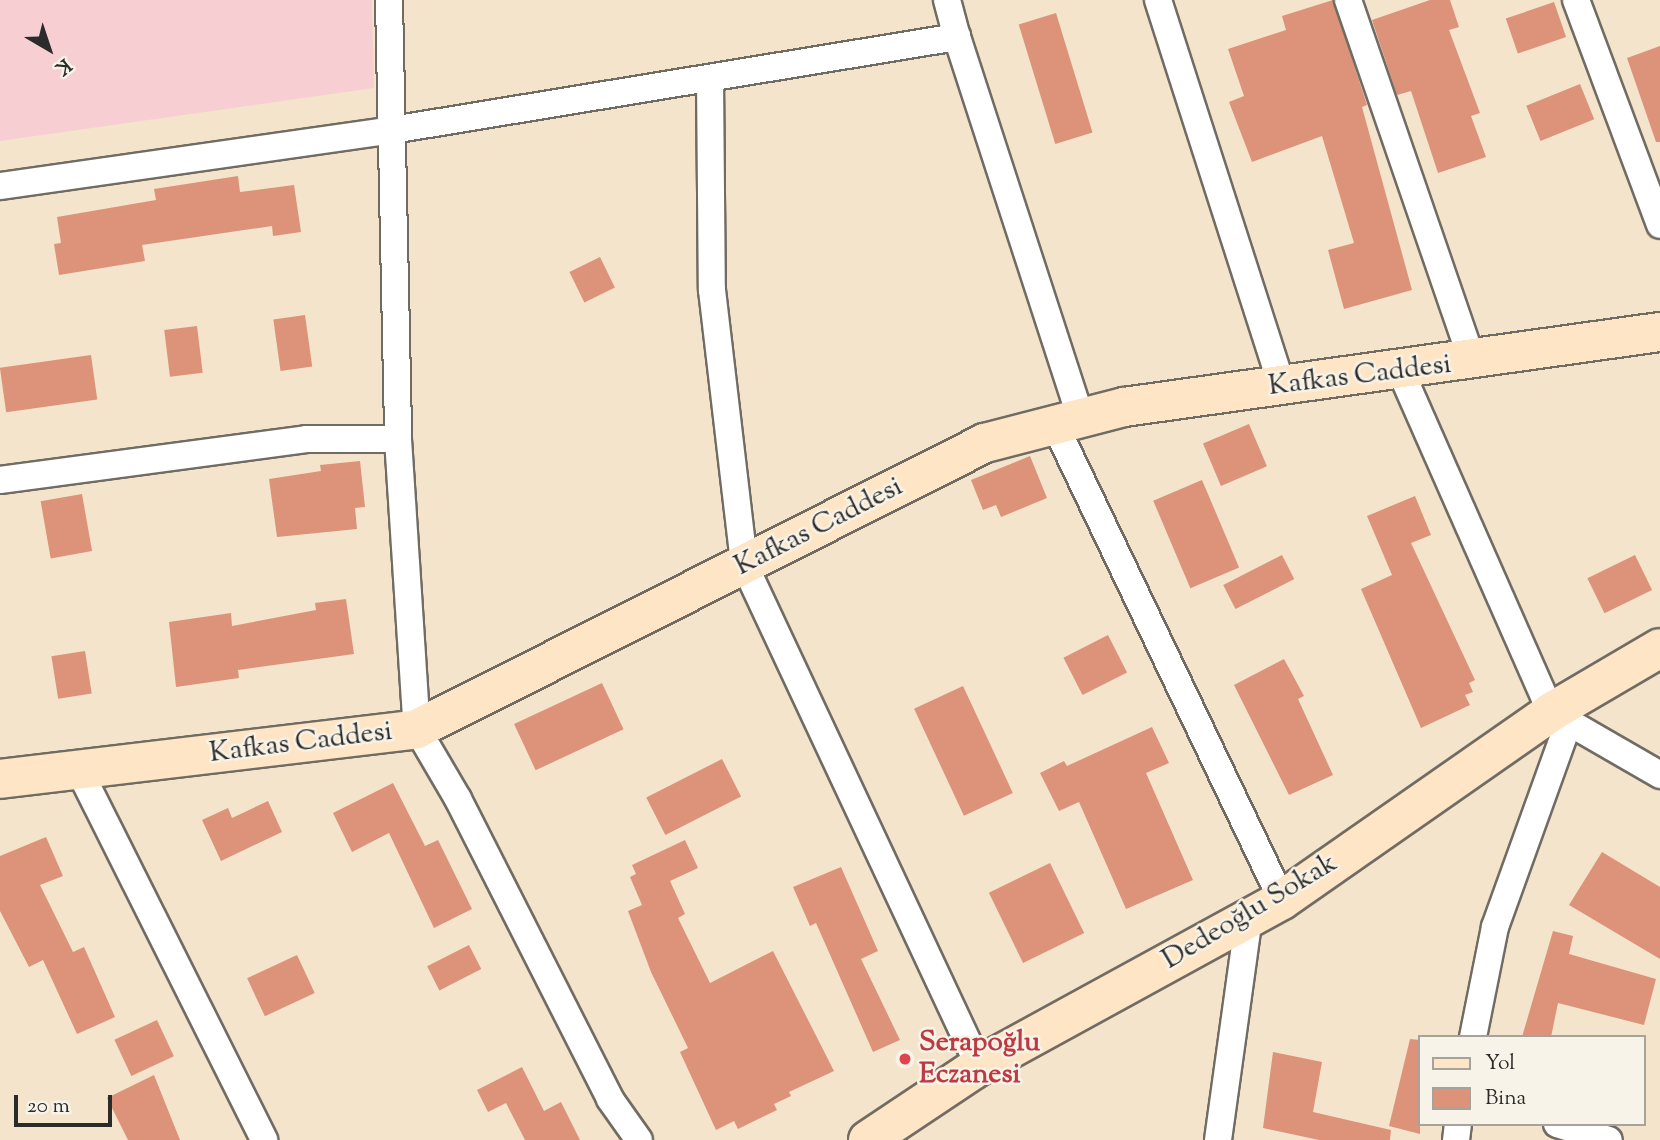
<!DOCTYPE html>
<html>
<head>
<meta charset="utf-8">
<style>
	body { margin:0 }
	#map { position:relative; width:1660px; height:1140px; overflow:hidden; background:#f3e4cb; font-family:"Sorts Mill Goudy",serif }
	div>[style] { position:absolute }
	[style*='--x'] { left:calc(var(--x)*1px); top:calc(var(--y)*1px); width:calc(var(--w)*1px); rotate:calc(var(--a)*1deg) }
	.built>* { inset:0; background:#f7cfd3 }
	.building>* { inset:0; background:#dc937a; transform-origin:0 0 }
	.roads { filter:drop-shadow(2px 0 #716c63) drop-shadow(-2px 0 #716c63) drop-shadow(0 2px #716c63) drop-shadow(0 -2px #716c63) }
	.street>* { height:26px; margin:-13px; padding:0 13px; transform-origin:13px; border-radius:13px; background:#fff }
	.secondary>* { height:38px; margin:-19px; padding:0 19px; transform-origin:19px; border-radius:19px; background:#fee5c5 }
	.dots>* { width:19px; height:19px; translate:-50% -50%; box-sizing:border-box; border:4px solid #f7f3e8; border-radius:50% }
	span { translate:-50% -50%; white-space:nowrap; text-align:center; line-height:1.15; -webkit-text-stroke:5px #f7f3e8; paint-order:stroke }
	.street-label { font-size:28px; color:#2b2b2b }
	.health-label { font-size:28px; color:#be3a42; font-weight:700 }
	.left { translate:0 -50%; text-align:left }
	.legend { position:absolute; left:1418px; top:1035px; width:228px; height:91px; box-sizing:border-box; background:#f7f3e8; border:2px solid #a5a39c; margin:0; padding:9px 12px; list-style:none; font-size:21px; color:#2b2b2b }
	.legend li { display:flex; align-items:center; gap:14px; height:35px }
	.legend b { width:35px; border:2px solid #a5a39c }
	.north { position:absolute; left:14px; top:14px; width:70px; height:70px; -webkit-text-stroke:5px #f7f3e8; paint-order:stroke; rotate:141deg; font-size:19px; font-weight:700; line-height:28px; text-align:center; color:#2b2b2b }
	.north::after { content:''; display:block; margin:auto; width:24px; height:32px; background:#2b2b2b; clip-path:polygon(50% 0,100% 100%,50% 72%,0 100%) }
	.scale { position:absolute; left:14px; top:1095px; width:98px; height:32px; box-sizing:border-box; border:4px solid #2b2b2b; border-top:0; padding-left:9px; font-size:21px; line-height:24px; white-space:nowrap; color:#2b2b2b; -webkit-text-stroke:5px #f7f3e8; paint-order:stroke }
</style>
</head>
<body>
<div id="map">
	<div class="built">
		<i style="clip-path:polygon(0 0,372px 0,374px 88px,0 141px)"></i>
	</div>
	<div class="building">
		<i style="clip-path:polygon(1333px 0,1367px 105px,1362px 107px,1412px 290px,1344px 309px,1328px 250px,1354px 243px,1322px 136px,1252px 162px,1229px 102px,1244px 96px,1228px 49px,1286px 30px,1282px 16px)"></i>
		<i style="clip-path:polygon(1430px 0,1450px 0,1459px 27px,1449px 30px,1480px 113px,1471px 116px,1486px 157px,1438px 173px,1411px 91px,1397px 95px,1372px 20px)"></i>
		<i style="left:1554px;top:2px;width:37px;height:51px;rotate:71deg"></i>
		<i style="left:1056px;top:13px;width:125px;height:39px;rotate:73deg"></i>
		<i style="clip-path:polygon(1660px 46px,1660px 142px,1656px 142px,1627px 58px)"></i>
		<i style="left:1580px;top:84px;width:38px;height:58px;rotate:68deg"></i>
		<i style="clip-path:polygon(238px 176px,240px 192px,294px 185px,301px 232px,273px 236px,272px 226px,142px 245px,145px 261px,59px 275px,54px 244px,61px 243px,57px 217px,156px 200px,154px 189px)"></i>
		<i style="left:600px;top:257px;width:34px;height:34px;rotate:64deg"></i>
		<i style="left:305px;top:315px;width:52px;height:32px;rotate:82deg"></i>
		<i style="left:197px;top:326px;width:47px;height:33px;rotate:83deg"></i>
		<i style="left:91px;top:355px;width:45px;height:92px;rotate:82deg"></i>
		<i style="left:1249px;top:424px;width:46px;height:50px;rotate:67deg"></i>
		<i style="clip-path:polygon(1030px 456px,1047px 498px,1001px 517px,996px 505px,983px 510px,971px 480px)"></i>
		<i style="clip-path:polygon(360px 461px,365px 507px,355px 508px,357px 529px,277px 537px,269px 479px,321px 471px,320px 465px)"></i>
		<i style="left:1202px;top:480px;width:95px;height:53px;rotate:67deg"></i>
		<i style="left:82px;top:494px;width:58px;height:42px;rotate:80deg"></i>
		<i style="clip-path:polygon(1415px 496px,1431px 535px,1411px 543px,1475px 680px,1469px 683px,1473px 692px,1465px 695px,1470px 705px,1421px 728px,1361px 589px,1392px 575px,1367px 516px)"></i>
		<i style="left:1282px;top:555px;width:27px;height:66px;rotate:63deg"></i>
		<i style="left:1635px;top:555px;width:39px;height:53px;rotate:64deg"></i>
		<i style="clip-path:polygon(346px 599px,354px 654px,238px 670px,239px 678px,176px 687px,169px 622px,231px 613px,232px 626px,316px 610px,315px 603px)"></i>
		<i style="left:1108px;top:635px;width:42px;height:50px;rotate:63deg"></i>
		<i style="left:85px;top:651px;width:43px;height:34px;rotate:81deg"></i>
		<i style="clip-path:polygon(1284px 659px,1304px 696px,1298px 699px,1333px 775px,1289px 795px,1234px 685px)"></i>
		<i style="left:602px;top:683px;width:51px;height:97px;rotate:65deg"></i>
		<i style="left:963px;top:686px;width:118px;height:54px;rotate:65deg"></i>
		<i style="clip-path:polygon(1152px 727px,1169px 763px,1146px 773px,1193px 880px,1126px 909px,1079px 802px,1059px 811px,1040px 773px,1064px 761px,1067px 766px)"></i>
		<i style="left:722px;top:759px;width:42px;height:85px;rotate:63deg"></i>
		<i style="clip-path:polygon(393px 783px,425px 846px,438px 840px,472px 909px,434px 928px,389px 833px,352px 852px,333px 813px)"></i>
		<i style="clip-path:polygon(268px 801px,282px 832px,221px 861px,202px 820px,228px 808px,232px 818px)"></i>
		<i style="clip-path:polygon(46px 837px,63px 876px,40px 885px,73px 952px,84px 947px,115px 1017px,77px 1034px,43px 960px,29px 967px,0 911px,0 856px)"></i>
		<i style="clip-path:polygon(685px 840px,698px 868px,670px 881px,685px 914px,678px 918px,710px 983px,773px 951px,834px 1071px,789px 1092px,791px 1096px,774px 1104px,777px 1110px,738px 1129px,734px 1121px,716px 1130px,680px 1052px,688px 1048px,651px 972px,628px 911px,642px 905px,630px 877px,636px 874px,632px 865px)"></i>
		<i style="clip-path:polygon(1602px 852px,1660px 887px,1660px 959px,1569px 905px)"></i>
		<i style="left:1050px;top:863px;width:78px;height:68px;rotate:64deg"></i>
		<i style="clip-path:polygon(841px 867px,878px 951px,861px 959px,900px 1040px,873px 1052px,816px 923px,810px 926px,793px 887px)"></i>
		<i style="clip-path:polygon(1553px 931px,1573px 936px,1569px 954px,1656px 979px,1644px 1025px,1558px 1003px,1551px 1037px,1522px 1037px)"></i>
		<i style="left:469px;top:945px;width:27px;height:47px;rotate:63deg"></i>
		<i style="left:297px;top:955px;width:42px;height:55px;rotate:65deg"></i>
		<i style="left:157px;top:1020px;width:40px;height:47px;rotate:65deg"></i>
		<i style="clip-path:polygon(1410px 1039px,1420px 1040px,1420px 1134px,1389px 1126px)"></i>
		<i style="clip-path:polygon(1273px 1052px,1322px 1062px,1313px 1112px,1391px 1130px,1390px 1140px,1319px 1140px,1263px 1128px)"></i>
		<i style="clip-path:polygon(522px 1067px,544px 1111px,561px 1102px,580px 1140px,525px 1140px,506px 1103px,488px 1112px,477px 1090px)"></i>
		<i style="clip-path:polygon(154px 1075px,180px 1140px,128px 1140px,107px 1098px)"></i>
	</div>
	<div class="roads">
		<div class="street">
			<i style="--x:389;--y:0;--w:439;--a:88.8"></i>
			<i style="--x:398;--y:439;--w:291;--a:86.3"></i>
			<i style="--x:417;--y:729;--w:81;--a:59.6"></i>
			<i style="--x:458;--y:799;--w:336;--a:63.1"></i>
			<i style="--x:610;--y:1099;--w:50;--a:54.7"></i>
			<i style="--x:947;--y:0;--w:38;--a:75"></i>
			<i style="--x:1158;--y:0;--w:405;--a:72.2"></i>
			<i style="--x:1348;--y:0;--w:382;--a:71"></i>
			<i style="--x:1576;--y:0;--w:240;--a:69.5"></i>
			<i style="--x:710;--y:78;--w:212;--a:89.5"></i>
			<i style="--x:712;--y:290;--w:276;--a:83.3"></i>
			<i style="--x:744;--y:564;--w:554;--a:64.91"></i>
			<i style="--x:0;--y:186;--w:396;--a:-8.1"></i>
			<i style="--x:392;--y:130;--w:573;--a:-9.35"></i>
			<i style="--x:957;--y:37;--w:401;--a:72"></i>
			<i style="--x:1400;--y:370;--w:374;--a:66.2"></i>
			<i style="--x:1551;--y:712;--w:126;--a:30"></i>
			<i style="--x:1055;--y:425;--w:526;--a:64.46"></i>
			<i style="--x:0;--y:480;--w:309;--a:-7.6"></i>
			<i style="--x:306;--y:439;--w:92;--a:0"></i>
			<i style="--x:79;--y:770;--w:414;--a:63.4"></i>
			<i style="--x:1473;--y:1037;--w:112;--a:-78.7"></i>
			<i style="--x:1495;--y:927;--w:218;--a:-70.2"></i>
			<i style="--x:1557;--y:1124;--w:54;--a:17.1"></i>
			<i style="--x:1218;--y:1140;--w:225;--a:-82.1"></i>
			<i style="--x:1456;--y:1140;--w:16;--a:-83"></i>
		</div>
		<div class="secondary">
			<i style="--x:0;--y:779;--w:420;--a:-6.8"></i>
			<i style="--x:417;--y:729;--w:636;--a:-26.73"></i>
			<i style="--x:985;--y:443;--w:144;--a:-14.5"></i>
			<i style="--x:1124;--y:407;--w:541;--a:-7.97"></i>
			<i style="--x:868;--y:1140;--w:133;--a:-33.7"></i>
			<i style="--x:979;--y:1066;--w:345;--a:-28.7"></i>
			<i style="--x:1282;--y:900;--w:328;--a:-34.9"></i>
			<i style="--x:1551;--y:712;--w:126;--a:-30.4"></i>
		</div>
	</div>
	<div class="dots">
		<i style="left:905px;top:1059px;background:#e0444e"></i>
	</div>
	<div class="street-label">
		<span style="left:1360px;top:376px;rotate:-7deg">Kafkas Caddesi</span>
		<span style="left:819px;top:527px;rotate:-27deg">Kafkas Caddesi</span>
		<span style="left:301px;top:743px;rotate:-7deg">Kafkas Caddesi</span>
		<span style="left:1250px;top:912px;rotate:-31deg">Dedeoğlu Sokak</span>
	</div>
	<div class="health-label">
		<span class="left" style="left:919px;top:1059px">Serapoğlu<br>Eczanesi</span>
	</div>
	<ul class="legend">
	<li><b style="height:9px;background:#fee5c5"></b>Yol</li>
	<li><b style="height:19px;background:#dc937a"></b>Bina</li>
	</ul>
	<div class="north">K</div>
	<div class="scale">20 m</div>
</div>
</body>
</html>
